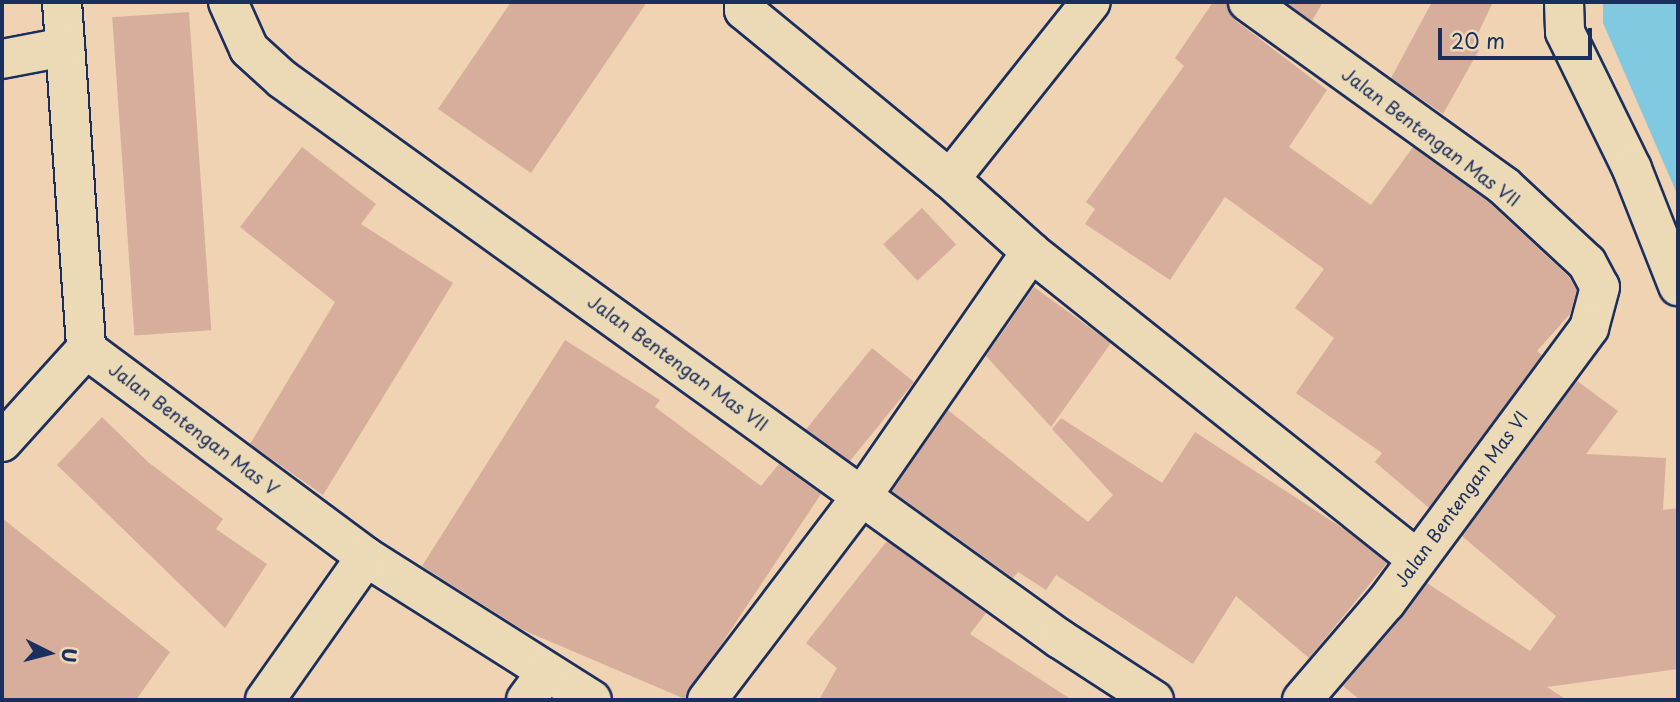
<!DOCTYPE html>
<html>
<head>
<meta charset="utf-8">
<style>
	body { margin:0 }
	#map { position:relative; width:1680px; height:702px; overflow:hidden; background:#efd3b2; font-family:"Playpen Sans",sans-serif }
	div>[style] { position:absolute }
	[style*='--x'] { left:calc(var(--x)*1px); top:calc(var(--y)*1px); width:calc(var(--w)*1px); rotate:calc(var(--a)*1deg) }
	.water>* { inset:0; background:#80c9e0 }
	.building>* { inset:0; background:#d7ae9c; transform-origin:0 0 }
	.roads { filter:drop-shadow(2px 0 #1b2f5e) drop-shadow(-2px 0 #1b2f5e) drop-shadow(0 2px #1b2f5e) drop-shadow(0 -2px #1b2f5e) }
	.street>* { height:38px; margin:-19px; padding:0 19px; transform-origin:19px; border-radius:19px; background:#ecdab7 }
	span { translate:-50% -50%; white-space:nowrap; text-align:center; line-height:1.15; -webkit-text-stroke:5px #ecdab7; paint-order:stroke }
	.street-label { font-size:18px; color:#1b2f5e }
	.frame { position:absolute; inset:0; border:4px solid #1b2f5e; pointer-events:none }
	.north { position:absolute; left:14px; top:618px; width:70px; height:70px; -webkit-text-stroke:5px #ecdab7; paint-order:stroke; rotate:96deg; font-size:19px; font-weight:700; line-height:28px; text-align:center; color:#1b2f5e }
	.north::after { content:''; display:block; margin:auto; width:24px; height:32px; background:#1b2f5e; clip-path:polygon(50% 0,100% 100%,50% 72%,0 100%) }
	.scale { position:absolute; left:1438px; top:28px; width:154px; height:32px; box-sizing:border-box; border:4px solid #1b2f5e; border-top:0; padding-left:9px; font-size:21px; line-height:24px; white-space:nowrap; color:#1b2f5e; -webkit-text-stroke:5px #ecdab7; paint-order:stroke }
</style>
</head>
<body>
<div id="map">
	<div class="water">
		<i style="clip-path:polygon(1603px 2px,1678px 2px,1678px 196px,1603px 23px)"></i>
	</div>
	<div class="building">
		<i style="clip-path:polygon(511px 2px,647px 2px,531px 173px,438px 109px)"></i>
		<i style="clip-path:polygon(1213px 2px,1226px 2px,1235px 20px,1327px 90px,1289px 147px,1371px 205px,1413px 147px,1490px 203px,1569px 277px,1577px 290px,1570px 314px,1537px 351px,1542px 355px,1429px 508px,1375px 462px,1382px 453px,1296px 393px,1334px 338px,1295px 308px,1324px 269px,1225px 197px,1170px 280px,1085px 224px,1095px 209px,1086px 202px,1184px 66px,1175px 58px)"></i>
		<i style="clip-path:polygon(1285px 2px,1323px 2px,1312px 21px)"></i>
		<i style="clip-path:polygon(1432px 2px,1493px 2px,1472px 46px,1479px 50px,1443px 114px,1391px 78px)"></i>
		<i style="left:189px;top:12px;width:319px;height:77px;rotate:86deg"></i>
		<i style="clip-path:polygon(302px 147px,376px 204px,361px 224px,453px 283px,323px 495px,250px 444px,335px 302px,240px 227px)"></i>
		<i style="left:922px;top:208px;width:50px;height:53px;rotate:47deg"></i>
		<i style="clip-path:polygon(1034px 287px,1111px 343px,1051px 427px,986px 356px)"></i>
		<i style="clip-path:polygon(565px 340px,660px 400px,655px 407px,761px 486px,779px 464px,821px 494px,685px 699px,523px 630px,422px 566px)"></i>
		<i style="left:872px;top:348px;width:54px;height:105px;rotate:39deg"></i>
		<i style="clip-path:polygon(1577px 381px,1618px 411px,1586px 454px,1666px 458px,1663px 510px,1678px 508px,1678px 669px,1547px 687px,1567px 700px,1360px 700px,1343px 686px,1427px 583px,1530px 651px,1556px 616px,1462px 536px)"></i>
		<i style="clip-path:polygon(948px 410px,1088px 522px,1113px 495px,1052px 429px,1061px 418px,1162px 483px,1195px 432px,1347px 531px,1387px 563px,1309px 658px,1236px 596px,1193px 664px,1056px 575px,1046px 590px,1018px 572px,1013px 578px,892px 491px)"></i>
		<i style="clip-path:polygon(102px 417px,148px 462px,223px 519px,216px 529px,267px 564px,225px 628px,57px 465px)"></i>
		<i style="clip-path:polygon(2px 518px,170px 652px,136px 700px,2px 700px)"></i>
		<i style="clip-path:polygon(887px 541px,986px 613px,970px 634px,1072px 700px,819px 700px,837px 668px,806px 643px)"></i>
	</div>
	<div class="roads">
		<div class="street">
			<i style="--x:62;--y:2;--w:348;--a:86"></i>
			<i style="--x:86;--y:349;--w:349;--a:36.6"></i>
			<i style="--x:366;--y:557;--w:267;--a:32.3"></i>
			<i style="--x:228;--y:2;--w:51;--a:65.9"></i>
			<i style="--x:249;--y:49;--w:45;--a:42.3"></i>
			<i style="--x:282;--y:79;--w:959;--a:35.75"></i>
			<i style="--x:1060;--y:639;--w:112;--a:33"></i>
			<i style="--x:744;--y:2;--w:8;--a:90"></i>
			<i style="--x:744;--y:10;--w:266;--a:39.4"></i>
			<i style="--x:950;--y:179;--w:109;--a:42"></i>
			<i style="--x:1031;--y:252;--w:492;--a:38.5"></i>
			<i style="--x:1248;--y:2;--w:315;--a:35.7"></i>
			<i style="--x:1504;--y:186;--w:113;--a:42.9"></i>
			<i style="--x:1587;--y:263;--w:27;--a:62"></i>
			<i style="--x:1600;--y:287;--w:42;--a:105"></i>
			<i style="--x:1589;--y:328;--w:341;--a:126.5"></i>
			<i style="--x:1386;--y:602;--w:129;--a:130.6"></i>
			<i style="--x:1564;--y:2;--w:30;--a:88"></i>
			<i style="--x:1565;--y:32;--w:153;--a:63.9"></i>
			<i style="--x:1632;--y:169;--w:126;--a:68.5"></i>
			<i style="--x:2;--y:59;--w:64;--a:-10.8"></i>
			<i style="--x:950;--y:179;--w:226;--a:-51.5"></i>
			<i style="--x:2;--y:442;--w:125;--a:-47.9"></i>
			<i style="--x:265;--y:700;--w:175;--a:-54.8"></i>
			<i style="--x:526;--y:700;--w:34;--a:-54"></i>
			<i style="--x:707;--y:700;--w:256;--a:-52.8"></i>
			<i style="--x:862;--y:496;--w:297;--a:-55.3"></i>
		</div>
	</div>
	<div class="street-label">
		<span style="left:1431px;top:137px;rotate:37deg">Jalan Bentengan Mas VII</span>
		<span style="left:678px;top:363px;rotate:36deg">Jalan Bentengan Mas VII</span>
		<span style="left:194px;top:429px;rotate:37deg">Jalan Bentengan Mas V</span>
		<span style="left:1461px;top:499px;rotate:-54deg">Jalan Bentengan Mas VI</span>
	</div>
	<div class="frame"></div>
	<div class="north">U</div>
	<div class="scale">20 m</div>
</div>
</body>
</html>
